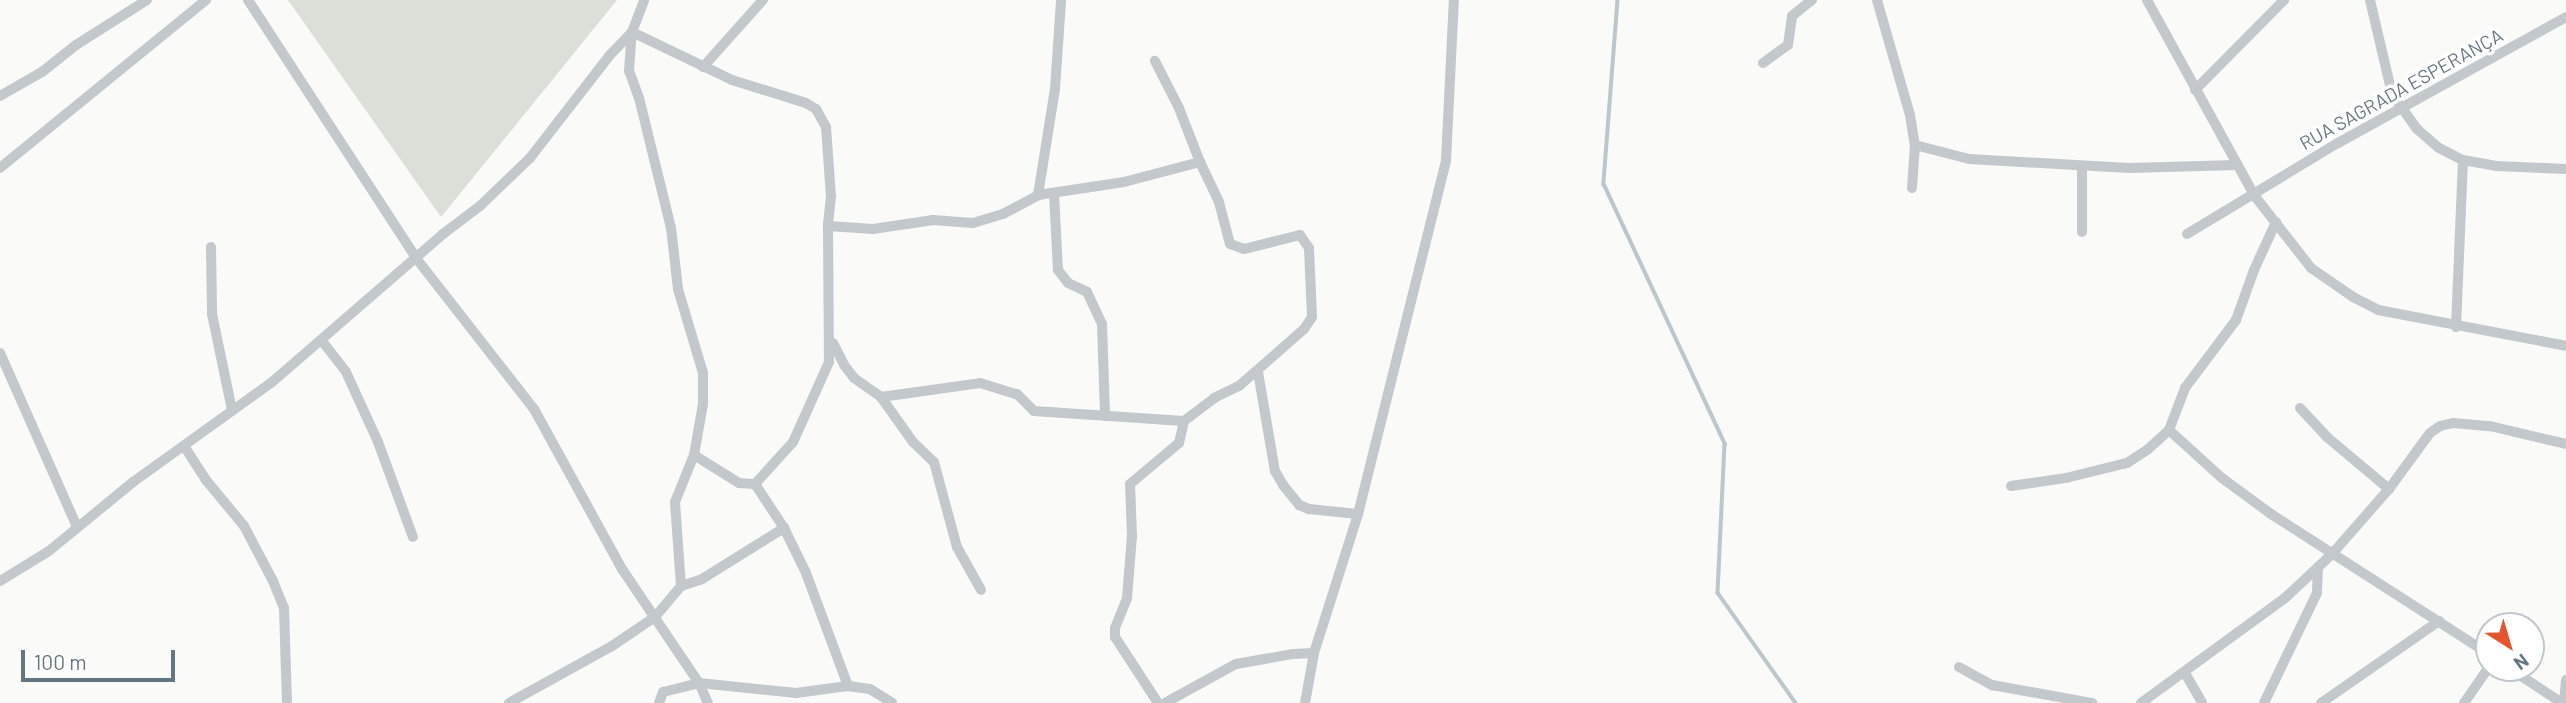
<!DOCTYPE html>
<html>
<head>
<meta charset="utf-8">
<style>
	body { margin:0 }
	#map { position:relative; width:2566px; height:703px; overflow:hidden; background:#fafaf8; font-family:Barlow,sans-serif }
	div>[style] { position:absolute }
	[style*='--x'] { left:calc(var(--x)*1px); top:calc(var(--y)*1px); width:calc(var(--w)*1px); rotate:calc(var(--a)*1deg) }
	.green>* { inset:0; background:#dadfd7 }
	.stream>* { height:3.5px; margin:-1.75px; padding:0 1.75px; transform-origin:1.75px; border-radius:1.75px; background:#bbc7cb }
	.minor>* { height:10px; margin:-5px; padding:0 5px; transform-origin:5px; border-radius:5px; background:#c3c8cc }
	span { translate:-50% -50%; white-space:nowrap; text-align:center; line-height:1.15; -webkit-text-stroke:7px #fff; paint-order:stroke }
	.street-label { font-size:19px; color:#657683 }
	.north { position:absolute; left:2475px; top:612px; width:70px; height:70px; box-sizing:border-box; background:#fff; border:2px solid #c1c8cd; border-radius:50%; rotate:143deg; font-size:19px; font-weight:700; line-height:28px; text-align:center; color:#657683 }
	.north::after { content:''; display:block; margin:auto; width:24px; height:32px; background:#e4572e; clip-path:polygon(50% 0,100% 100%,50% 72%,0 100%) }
	.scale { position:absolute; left:21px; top:650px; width:154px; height:32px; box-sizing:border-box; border:4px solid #657683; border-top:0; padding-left:9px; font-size:21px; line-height:24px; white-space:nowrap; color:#657683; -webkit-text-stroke:5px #fff; paint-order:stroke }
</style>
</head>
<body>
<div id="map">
	<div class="green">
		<i style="clip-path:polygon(288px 0,617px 0,441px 217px)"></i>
	</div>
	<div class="stream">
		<i style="--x:1618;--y:0;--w:185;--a:94.4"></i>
		<i style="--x:1604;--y:184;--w:287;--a:65"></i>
		<i style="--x:1725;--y:444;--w:149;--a:92.7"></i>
		<i style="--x:1718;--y:593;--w:135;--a:54.7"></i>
	</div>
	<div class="minor">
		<i style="--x:248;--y:0;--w:308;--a:56.9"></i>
		<i style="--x:416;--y:258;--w:192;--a:52"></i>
		<i style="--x:534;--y:409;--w:183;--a:61.2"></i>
		<i style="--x:622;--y:569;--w:138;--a:56"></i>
		<i style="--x:699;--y:683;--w:22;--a:66"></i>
		<i style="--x:1877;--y:0;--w:120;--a:74"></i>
		<i style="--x:1910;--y:115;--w:30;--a:81"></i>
		<i style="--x:1915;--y:145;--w:43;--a:94"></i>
		<i style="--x:2147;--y:0;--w:222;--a:61.2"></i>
		<i style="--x:2254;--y:195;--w:93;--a:52"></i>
		<i style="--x:2311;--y:268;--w:51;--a:34.6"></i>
		<i style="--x:2353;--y:297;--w:28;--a:27"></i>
		<i style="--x:2378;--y:310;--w:191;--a:10.8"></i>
		<i style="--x:2370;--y:0;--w:97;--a:76.8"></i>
		<i style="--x:2392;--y:94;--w:43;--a:54.5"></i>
		<i style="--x:2417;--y:129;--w:29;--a:41"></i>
		<i style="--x:2439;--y:148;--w:27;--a:27"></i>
		<i style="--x:2463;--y:160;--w:35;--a:10"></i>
		<i style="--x:2497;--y:166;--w:69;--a:2.5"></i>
		<i style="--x:1763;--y:63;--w:31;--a:-36"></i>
		<i style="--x:1788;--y:45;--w:29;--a:-82"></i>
		<i style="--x:1792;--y:16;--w:26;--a:-39"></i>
		<i style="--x:703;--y:67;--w:90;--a:-48.2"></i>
		<i style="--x:2195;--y:90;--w:127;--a:-45.3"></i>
		<i style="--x:0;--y:96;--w:48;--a:-29.7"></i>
		<i style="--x:42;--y:72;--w:43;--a:-38.5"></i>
		<i style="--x:76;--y:45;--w:84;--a:-32.4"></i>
		<i style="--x:1915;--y:145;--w:56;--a:14.5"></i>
		<i style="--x:1969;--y:159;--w:160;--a:3.2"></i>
		<i style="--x:2129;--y:168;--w:108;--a:-1.6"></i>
		<i style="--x:0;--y:168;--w:266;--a:-39.2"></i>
		<i style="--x:1054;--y:194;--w:76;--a:87"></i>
		<i style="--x:1058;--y:270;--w:16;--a:52"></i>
		<i style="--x:1068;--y:283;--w:21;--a:25"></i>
		<i style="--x:1087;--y:292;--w:35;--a:65"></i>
		<i style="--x:1102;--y:324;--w:92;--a:88.1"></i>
		<i style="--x:1038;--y:195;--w:107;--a:-80.9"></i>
		<i style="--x:1055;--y:89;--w:89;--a:-86.1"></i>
		<i style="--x:828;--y:226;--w:45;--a:3.8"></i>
		<i style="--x:873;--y:229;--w:61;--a:-8.5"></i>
		<i style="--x:933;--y:220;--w:40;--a:4.3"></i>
		<i style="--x:973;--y:223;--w:31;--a:-17"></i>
		<i style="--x:1003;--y:214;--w:40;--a:-28"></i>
		<i style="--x:1038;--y:195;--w:87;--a:-8.6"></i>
		<i style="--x:1124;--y:182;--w:79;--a:-14.7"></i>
		<i style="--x:1200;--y:162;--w:58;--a:-111.3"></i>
		<i style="--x:1179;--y:108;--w:53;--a:-117.1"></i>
		<i style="--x:2082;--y:232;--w:66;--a:-90"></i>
		<i style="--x:2187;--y:234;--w:176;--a:-31.1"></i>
		<i style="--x:2338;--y:143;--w:260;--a:-28.9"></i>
		<i style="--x:211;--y:247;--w:67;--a:89.1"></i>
		<i style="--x:212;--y:314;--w:98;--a:78.2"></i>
		<i style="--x:2456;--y:327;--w:167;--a:-87.6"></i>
		<i style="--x:322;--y:341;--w:39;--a:52"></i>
		<i style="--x:346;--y:372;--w:77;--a:65.4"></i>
		<i style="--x:378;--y:442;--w:101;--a:69.8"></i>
		<i style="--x:833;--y:343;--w:25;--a:63"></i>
		<i style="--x:844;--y:365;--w:16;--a:52"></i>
		<i style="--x:854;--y:378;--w:33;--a:35"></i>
		<i style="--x:881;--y:397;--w:55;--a:54.6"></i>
		<i style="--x:913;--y:442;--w:29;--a:44"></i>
		<i style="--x:934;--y:462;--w:88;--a:74.9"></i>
		<i style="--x:957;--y:547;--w:49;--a:60.8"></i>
		<i style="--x:0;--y:353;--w:190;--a:66.1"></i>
		<i style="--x:1258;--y:372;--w:100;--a:80.3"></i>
		<i style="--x:1275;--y:471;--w:16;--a:60"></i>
		<i style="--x:1283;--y:485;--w:26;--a:51"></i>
		<i style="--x:1299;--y:505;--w:11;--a:22"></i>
		<i style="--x:1309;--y:509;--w:49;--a:5.8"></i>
		<i style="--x:881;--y:397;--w:100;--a:-8"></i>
		<i style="--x:980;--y:383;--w:39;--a:17"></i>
		<i style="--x:1017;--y:394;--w:24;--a:45"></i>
		<i style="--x:1034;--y:411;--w:150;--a:3.8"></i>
		<i style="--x:1184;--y:421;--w:38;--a:-37"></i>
		<i style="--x:1214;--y:398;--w:28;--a:-26"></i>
		<i style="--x:1239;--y:386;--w:86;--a:-41.2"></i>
		<i style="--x:1304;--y:329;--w:14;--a:-56"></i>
		<i style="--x:1312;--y:317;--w:69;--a:-92.5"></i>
		<i style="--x:1309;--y:248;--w:16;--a:-125"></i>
		<i style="--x:1300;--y:235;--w:58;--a:166"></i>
		<i style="--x:1244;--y:249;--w:15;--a:-160"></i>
		<i style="--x:1230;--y:244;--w:43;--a:-104.7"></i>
		<i style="--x:1219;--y:202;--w:44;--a:-115.4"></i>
		<i style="--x:2300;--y:408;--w:40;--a:47"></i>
		<i style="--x:2327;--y:437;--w:81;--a:40"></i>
		<i style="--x:2169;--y:430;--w:72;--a:42.2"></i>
		<i style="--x:2222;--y:478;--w:61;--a:36.3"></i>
		<i style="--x:2271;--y:514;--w:259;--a:32.7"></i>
		<i style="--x:184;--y:446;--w:40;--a:57.1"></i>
		<i style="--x:206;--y:480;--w:60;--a:50.4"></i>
		<i style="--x:244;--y:526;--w:62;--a:62.2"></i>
		<i style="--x:273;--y:581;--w:29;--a:68"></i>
		<i style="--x:284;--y:608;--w:95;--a:88.2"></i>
		<i style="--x:694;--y:455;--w:53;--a:31.9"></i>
		<i style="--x:739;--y:483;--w:16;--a:4"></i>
		<i style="--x:755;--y:484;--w:53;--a:56.6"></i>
		<i style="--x:784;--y:528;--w:50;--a:63.9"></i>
		<i style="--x:806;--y:573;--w:121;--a:69.6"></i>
		<i style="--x:2011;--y:486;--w:56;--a:-8.3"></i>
		<i style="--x:2066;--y:478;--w:63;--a:-13.8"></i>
		<i style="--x:2127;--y:463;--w:24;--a:-33"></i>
		<i style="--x:2147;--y:450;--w:30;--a:-42"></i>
		<i style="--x:2169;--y:430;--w:45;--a:-69.1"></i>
		<i style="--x:2185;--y:388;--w:85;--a:-53.1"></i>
		<i style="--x:2236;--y:320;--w:53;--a:-70.2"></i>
		<i style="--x:2254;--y:270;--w:53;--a:-65.4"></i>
		<i style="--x:0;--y:581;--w:57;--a:-31.5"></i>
		<i style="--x:49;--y:551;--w:109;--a:-39.4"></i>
		<i style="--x:133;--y:482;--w:170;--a:-35.7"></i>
		<i style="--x:271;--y:383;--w:228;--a:-40.9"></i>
		<i style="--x:443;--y:234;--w:48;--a:-37.3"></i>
		<i style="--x:481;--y:205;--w:68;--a:-43.8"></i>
		<i style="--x:530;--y:158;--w:129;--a:-52.2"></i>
		<i style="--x:609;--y:56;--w:33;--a:-46"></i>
		<i style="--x:632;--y:32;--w:34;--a:-69"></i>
		<i style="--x:681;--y:586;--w:84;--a:-94.1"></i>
		<i style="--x:675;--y:502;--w:51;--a:-68"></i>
		<i style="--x:694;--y:455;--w:52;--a:-80"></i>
		<i style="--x:703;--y:404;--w:31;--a:-90"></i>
		<i style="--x:703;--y:373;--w:88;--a:-106.6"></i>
		<i style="--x:678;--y:289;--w:61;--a:-96.5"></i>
		<i style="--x:671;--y:228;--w:134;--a:-103.8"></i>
		<i style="--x:639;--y:98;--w:29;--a:-110"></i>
		<i style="--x:629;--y:71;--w:39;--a:-86"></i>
		<i style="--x:632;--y:32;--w:111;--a:25.6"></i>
		<i style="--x:732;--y:80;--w:77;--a:17.3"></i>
		<i style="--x:806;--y:103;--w:12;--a:31"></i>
		<i style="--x:816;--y:109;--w:21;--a:61"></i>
		<i style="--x:826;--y:127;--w:69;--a:85.9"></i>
		<i style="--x:831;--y:196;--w:30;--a:96"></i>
		<i style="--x:828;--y:226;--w:136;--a:89.6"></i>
		<i style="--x:829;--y:362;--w:88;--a:114.2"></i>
		<i style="--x:793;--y:442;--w:57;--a:132.1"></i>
		<i style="--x:1959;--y:667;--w:38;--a:29"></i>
		<i style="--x:1992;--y:685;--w:102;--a:10.2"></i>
		<i style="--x:2509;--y:668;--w:64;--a:33.4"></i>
		<i style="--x:2185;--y:673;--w:34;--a:60"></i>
		<i style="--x:509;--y:703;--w:118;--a:-29"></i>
		<i style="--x:612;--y:646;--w:52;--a:-34"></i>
		<i style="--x:655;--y:617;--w:40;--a:-50"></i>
		<i style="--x:681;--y:586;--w:22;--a:-18"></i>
		<i style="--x:702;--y:579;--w:97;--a:-31.9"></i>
		<i style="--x:659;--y:703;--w:12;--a:-70"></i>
		<i style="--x:663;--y:692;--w:37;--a:-14"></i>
		<i style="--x:699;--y:683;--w:98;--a:5.9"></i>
		<i style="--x:796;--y:693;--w:52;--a:-7.7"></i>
		<i style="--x:848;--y:686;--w:22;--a:8"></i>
		<i style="--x:870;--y:689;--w:26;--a:32"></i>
		<i style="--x:1158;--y:703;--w:79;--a:-123.1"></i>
		<i style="--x:1115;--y:637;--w:9;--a:-90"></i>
		<i style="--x:1115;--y:628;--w:32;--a:-68"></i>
		<i style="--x:1127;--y:598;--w:62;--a:-85.4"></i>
		<i style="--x:1132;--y:536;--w:52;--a:-92.2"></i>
		<i style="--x:1130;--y:484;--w:64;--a:-39.9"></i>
		<i style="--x:1179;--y:443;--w:23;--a:-77"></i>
		<i style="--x:1165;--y:703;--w:81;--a:-28.8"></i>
		<i style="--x:1236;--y:664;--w:58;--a:-10"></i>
		<i style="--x:1293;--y:654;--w:21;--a:-3"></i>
		<i style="--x:1305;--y:703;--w:51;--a:-79.8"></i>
		<i style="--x:1314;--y:653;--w:146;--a:-72.4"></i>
		<i style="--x:1358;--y:514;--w:364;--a:-76"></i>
		<i style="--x:1446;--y:161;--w:161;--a:-87.2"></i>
		<i style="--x:2141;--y:703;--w:178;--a:-36.1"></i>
		<i style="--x:2285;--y:598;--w:64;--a:-43.1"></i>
		<i style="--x:2332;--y:554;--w:86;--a:-48.8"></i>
		<i style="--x:2389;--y:489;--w:69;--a:-53.8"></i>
		<i style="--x:2430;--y:433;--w:12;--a:-35"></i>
		<i style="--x:2440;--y:426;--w:13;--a:-13"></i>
		<i style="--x:2453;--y:423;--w:37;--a:5"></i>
		<i style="--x:2490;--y:426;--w:78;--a:13.3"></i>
		<i style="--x:2264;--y:703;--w:122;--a:-64.3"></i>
		<i style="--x:2317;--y:593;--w:26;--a:-88"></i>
		<i style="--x:2321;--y:703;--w:144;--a:-34.8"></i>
		<i style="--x:2464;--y:703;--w:44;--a:-55.2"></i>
		<i style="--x:2564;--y:703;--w:23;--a:-85"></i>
	</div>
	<div class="street-label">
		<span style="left:2401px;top:89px;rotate:-29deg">RUA SAGRADA ESPERANÇA</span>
	</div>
	<div class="north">N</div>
	<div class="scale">100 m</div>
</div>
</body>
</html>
